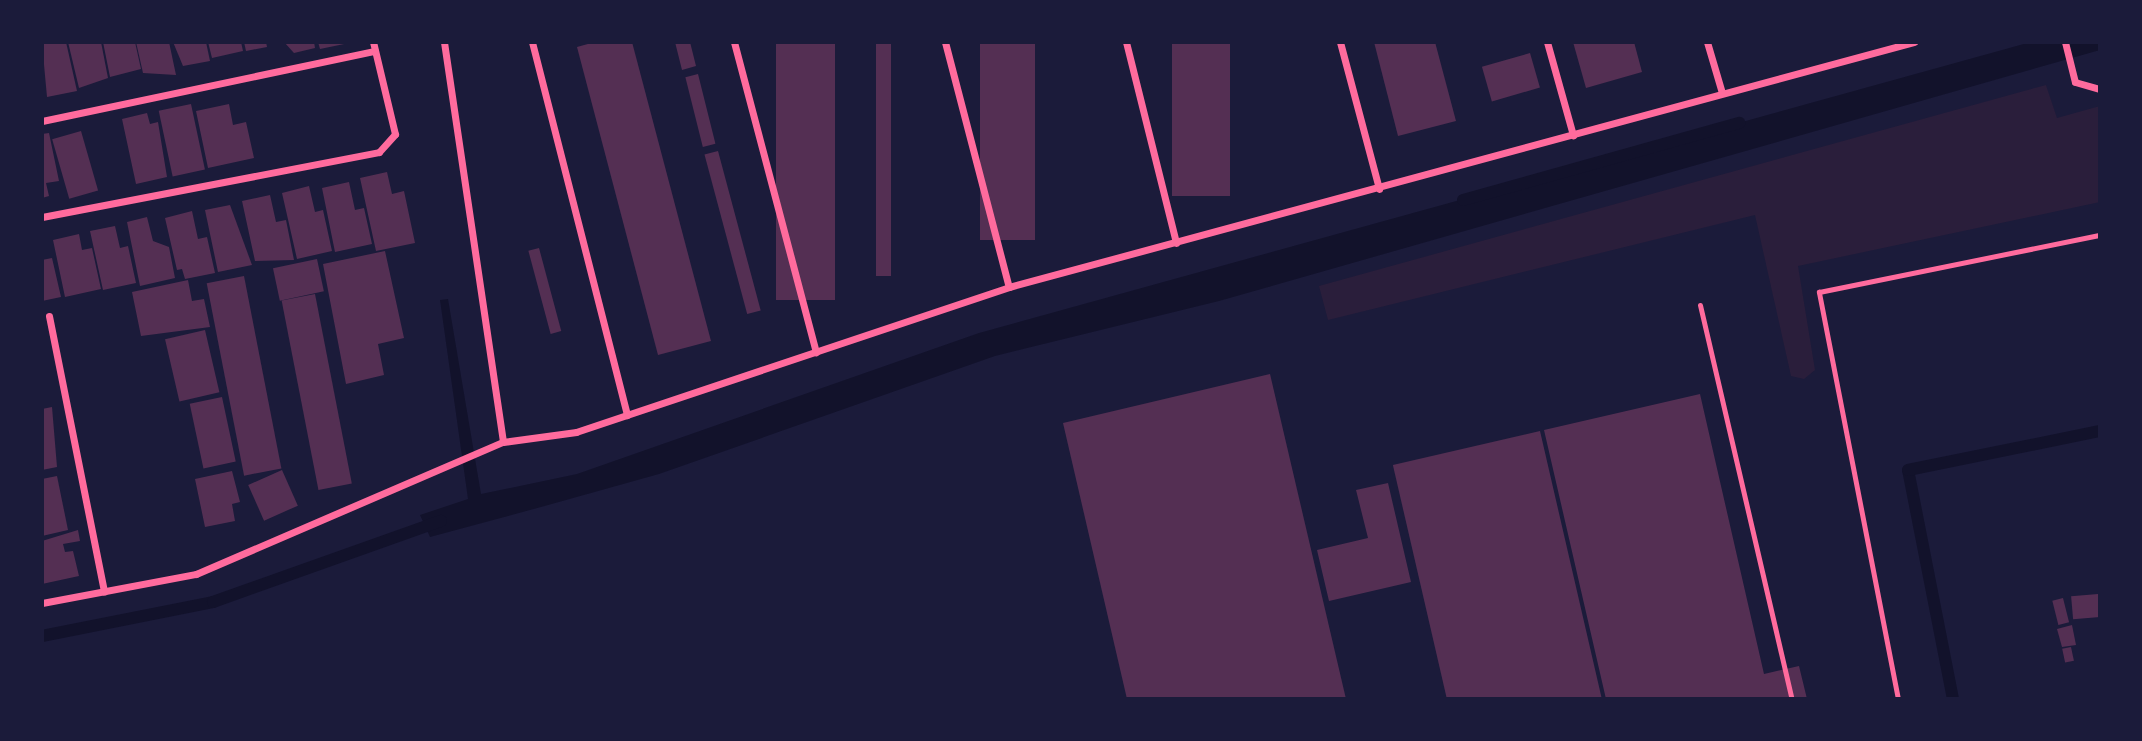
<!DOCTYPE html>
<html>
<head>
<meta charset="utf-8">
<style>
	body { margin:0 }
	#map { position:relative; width:2142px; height:741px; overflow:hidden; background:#1b1b3a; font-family:"Varela Round",sans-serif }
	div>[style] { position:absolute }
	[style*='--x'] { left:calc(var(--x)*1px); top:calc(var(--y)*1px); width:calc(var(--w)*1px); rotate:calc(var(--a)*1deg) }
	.green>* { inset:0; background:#2a1e3b }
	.water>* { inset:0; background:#12122b }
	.stream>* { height:12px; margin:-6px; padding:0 6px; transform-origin:6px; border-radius:6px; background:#12122b }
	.building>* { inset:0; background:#542f53; transform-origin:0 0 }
	.service>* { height:5px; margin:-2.5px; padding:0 2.5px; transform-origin:2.5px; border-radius:2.5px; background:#ff6b9d }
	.minor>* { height:7px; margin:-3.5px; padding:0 3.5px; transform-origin:3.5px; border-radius:3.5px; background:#ff6b9d }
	span { translate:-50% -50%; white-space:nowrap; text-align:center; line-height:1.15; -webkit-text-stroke:6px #1b1b3a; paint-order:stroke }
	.frame { position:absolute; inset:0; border:44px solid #1b1b3a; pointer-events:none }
</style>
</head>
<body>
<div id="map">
	<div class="green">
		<i style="clip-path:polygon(2046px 85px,2057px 118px,2100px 106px,2100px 202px,1798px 266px,1815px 370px,1804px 379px,1791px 376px,1755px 215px,1328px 320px,1319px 286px)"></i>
	</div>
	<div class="water">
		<i style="clip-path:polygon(2031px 42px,2100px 42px,2100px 50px,1219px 301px,995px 356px,659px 474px,541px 507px,430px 537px,420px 515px,468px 499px,440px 300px,448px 299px,481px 494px,577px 474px,979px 333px)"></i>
	</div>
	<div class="stream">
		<i style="--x:1463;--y:200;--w:287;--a:-15.6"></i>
		<i style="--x:42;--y:636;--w:174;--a:-11.2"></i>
		<i style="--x:213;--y:602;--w:242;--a:-19.6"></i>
		<i style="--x:1953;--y:699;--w:233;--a:-101.1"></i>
		<i style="--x:1908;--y:470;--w:196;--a:-11.5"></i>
	</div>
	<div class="building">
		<i style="clip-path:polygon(66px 42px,77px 91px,47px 97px,42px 43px)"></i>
		<i style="clip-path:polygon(68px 42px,101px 42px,108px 78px,79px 88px)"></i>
		<i style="clip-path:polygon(103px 42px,135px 42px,141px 69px,110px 77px)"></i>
		<i style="clip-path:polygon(136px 42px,169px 42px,176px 75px,143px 73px)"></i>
		<i style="clip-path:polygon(173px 42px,206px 42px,210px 61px,183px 66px)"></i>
		<i style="clip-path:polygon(208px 42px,241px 42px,243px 51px,212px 58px)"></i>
		<i style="clip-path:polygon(244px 42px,266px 42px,267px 47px,246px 51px)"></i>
		<i style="clip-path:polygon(284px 42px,314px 42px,315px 48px,294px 53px)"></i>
		<i style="clip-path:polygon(318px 42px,349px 42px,349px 43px,320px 49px)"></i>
		<i style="clip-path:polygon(595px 42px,632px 42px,711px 341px,658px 355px,577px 47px)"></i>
		<i style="clip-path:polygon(675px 42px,690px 42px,696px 66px,682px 70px)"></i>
		<i style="left:776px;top:42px;width:59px;height:258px"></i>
		<i style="left:876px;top:42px;width:15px;height:234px"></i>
		<i style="left:980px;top:42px;width:55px;height:198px"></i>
		<i style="left:1172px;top:42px;width:58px;height:154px"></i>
		<i style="clip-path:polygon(1374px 42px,1435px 42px,1456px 121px,1398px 136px)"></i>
		<i style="clip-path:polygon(1573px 42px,1634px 42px,1642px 72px,1586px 88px)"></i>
		<i style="left:1530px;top:53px;width:36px;height:50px;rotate:74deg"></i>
		<i style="left:698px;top:74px;width:72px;height:13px;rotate:76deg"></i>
		<i style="left:191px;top:104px;width:67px;height:33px;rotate:78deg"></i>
		<i style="clip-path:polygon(229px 104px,233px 125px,246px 122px,254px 158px,208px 168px,196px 111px)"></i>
		<i style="clip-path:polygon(147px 113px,150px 124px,158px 122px,167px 177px,136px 184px,122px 119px)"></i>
		<i style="left:81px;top:131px;width:62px;height:30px;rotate:74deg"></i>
		<i style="clip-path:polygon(49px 133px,59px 181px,46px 183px,49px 196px,42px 198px,42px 134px)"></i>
		<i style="left:718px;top:151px;width:165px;height:14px;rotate:75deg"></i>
		<i style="clip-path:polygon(387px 172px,392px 194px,404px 191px,415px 243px,376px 251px,360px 178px)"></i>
		<i style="clip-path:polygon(349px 182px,355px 210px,364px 208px,372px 244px,335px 252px,322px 188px)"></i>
		<i style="clip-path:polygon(309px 186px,315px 212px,323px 210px,332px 251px,297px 259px,282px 193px)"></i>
		<i style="clip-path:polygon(270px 195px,276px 222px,286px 220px,294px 260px,255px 261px,242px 201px)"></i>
		<i style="clip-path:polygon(230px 205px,252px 265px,218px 272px,205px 210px)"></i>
		<i style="clip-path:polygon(192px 211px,198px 239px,207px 237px,215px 273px,185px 279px,182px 269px,177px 270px,165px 218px)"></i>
		<i style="clip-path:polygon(147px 217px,153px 241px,169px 247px,175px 278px,140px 286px,127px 222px)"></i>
		<i style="clip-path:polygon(115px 226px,120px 248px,128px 246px,136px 283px,103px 290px,90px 231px)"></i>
		<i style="clip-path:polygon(79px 234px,82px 250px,92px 248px,101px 289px,65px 297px,53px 240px)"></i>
		<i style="left:539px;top:248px;width:86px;height:11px;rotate:75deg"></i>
		<i style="clip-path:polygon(385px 251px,404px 338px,378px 344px,384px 375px,346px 384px,323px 264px)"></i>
		<i style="clip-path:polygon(52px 258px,61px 297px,42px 301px,42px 260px)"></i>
		<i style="left:317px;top:259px;width:33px;height:45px;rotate:78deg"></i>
		<i style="left:244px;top:276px;width:196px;height:38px;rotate:79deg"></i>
		<i style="clip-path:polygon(188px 280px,192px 301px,204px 299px,210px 327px,141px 336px,132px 292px)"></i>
		<i style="left:315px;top:294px;width:193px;height:34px;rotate:79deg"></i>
		<i style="left:205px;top:330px;width:64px;height:41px;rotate:77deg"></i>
		<i style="clip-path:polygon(1270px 374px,1346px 699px,1127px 699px,1063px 423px)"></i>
		<i style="clip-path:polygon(1700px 394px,1764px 674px,1799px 666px,1807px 699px,1606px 699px,1544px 430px)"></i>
		<i style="left:222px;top:397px;width:66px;height:33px;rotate:78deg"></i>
		<i style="clip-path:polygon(52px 407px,57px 467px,42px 470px,42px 409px)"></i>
		<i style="left:1540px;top:431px;width:275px;height:151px;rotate:77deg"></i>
		<i style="left:282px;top:470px;width:39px;height:37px;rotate:66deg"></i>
		<i style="clip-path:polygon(232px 471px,240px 502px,232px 504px,235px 521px,205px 527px,195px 479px)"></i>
		<i style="clip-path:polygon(57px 476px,68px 530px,42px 536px,42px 479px)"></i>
		<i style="clip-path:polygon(1388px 483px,1411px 582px,1329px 601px,1317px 550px,1368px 538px,1356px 490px)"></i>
		<i style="clip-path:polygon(78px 530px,80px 541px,63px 544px,65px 552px,73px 551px,79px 576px,42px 584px,42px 541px)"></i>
		<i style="left:2098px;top:594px;width:23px;height:27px;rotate:85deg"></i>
		<i style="left:2063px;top:598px;width:25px;height:11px;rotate:76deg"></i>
		<i style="clip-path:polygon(2072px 625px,2076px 645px,2062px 647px,2057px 629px)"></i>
		<i style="left:2071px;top:647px;width:14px;height:9px;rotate:78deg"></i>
	</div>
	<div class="service">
		<i style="--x:1700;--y:305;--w:405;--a:76.9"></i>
		<i style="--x:1898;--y:699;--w:415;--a:-101"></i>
		<i style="--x:1819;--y:292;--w:287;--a:-11.5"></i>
	</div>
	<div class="minor">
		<i style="--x:444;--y:42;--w:404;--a:81.6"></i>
		<i style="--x:532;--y:42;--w:385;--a:75.7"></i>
		<i style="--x:734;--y:42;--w:321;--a:75.2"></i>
		<i style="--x:945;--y:42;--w:253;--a:75.4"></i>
		<i style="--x:1126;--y:42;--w:207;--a:76"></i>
		<i style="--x:1340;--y:42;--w:152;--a:75.1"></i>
		<i style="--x:1547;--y:42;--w:97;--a:74.4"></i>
		<i style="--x:1707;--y:42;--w:53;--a:73.6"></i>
		<i style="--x:2065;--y:42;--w:41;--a:76"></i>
		<i style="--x:2075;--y:82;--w:26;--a:16"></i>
		<i style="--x:42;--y:121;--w:340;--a:-11.9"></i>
		<i style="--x:42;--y:217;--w:343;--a:-10.9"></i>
		<i style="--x:379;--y:152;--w:24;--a:-48"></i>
		<i style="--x:395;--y:134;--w:95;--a:-103.4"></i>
		<i style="--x:49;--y:316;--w:281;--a:78.7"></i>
		<i style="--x:42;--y:603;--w:157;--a:-10.7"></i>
		<i style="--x:196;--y:574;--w:334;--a:-23.3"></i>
		<i style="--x:503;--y:442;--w:74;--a:-7.8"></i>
		<i style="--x:576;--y:432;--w:457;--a:-18.5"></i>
		<i style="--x:1009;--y:287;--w:938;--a:-15.15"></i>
	</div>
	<div class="frame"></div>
</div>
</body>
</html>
